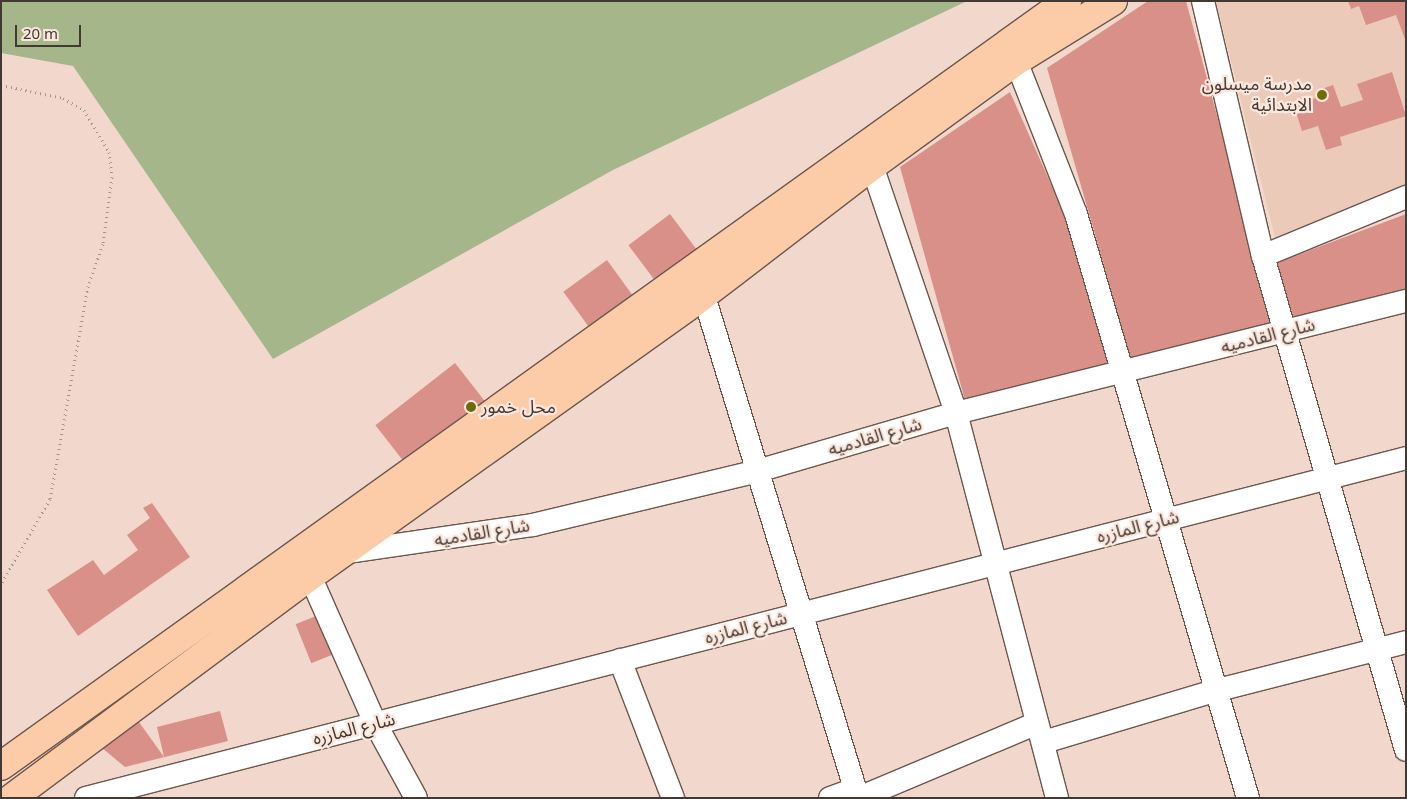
<!DOCTYPE html>
<html>
<head>
<meta charset="utf-8">
<style>
	body { margin:0 }
	#map { position:relative; width:1407px; height:799px; overflow:hidden; background:#f2d8cc; font-family:Georgia,"Noto Sans Arabic",serif }
	div>[style] { position:absolute }
	[style*='--x'] { left:calc(var(--x)*1px); top:calc(var(--y)*1px); width:calc(var(--w)*1px); rotate:calc(var(--a)*1deg) }
	.built>* { inset:0; background:#ebcaba }
	.green>* { inset:0; background:#a5b68b }
	.building>* { inset:0; background:#d99089; transform-origin:0 0 }
	.path>* { height:3px; margin-top:-1.5px; transform-origin:0; background:repeating-linear-gradient(90deg,#a6938a 0 1px,transparent 0 5px) }
	.roads { filter:drop-shadow(1px 0 #6d574d) drop-shadow(-1px 0 #6d574d) drop-shadow(0 1px #6d574d) drop-shadow(0 -1px #6d574d) }
	.street>* { height:22px; margin:-11px; padding:0 11px; transform-origin:11px; border-radius:11px; background:#fff }
	.primary>* { height:28px; margin:-14px; padding:0 14px; transform-origin:14px; border-radius:14px; background:#fccca9 }
	.dots>* { width:14px; height:14px; translate:-50% -50%; box-sizing:border-box; border:2px solid #fce7dd; border-radius:50% }
	span { translate:-50% -50%; white-space:nowrap; text-align:center; line-height:1.15; -webkit-text-stroke:4.5px #fce7dd; paint-order:stroke }
	.poi-label { font-size:18px; color:#433934 }
	.right { translate:-100% -50%; text-align:right }
	.left { translate:0 -50%; text-align:left }
	.street-label { font-size:18px; color:#433934 }
	.frame { position:absolute; inset:0; border:2px solid #433934; pointer-events:none }
	.scale { position:absolute; left:15px; top:25px; width:66px; height:22px; box-sizing:border-box; border:2px solid #433934; border-top:0; padding-left:6px; font-size:15px; line-height:18px; white-space:nowrap; color:#433934; -webkit-text-stroke:4px #fce7dd; paint-order:stroke }
</style>
</head>
<body>
<div id="map">
	<div class="built">
		<i style="clip-path:polygon(1216px 1px,1406px 1px,1406px 188px,1275px 238px)"></i>
	</div>
	<div class="green">
		<i style="clip-path:polygon(1px 1px,967px 1px,613px 170px,273px 359px,73px 66px,1px 53px)"></i>
	</div>
	<div class="building">
		<i style="clip-path:polygon(1148px 1px,1186px 1px,1274px 325px,1131px 359px,1047px 68px)"></i>
		<i style="clip-path:polygon(1348px 1px,1406px 1px,1406px 42px,1396px 15px,1366px 25px,1359px 6px,1351px 9px)"></i>
		<i style="clip-path:polygon(1392px 72px,1406px 116px,1340px 137px,1342px 145px,1326px 150px,1318px 126px,1302px 131px,1294px 106px,1318px 97px,1316px 91px,1333px 85px,1341px 107px,1363px 100px,1357px 84px)"></i>
		<i style="clip-path:polygon(1010px 92px,1066px 218px,1108px 365px,965px 400px,900px 167px)"></i>
		<i style="left:670px;top:214px;width:49px;height:52px;rotate:53deg"></i>
		<i style="clip-path:polygon(1406px 214px,1406px 291px,1294px 319px,1276px 263px)"></i>
		<i style="left:607px;top:260px;width:49px;height:54px;rotate:54deg"></i>
		<i style="left:455px;top:363px;width:53px;height:101px;rotate:52deg"></i>
		<i style="clip-path:polygon(152px 503px,190px 557px,78px 636px,47px 590px,93px 560px,104px 575px,138px 550px,127px 535px,150px 518px,143px 508px)"></i>
		<i style="left:316px;top:616px;width:42px;height:22px;rotate:68deg"></i>
		<i style="clip-path:polygon(220px 711px,228px 741px,125px 767px,102px 748px,139px 722px,164px 757px,157px 727px)"></i>
	</div>
	<div class="path">
		<i style="--x:1;--y:85;--w:63;--a:11.8"></i>
		<i style="--x:63;--y:98;--w:24;--a:30"></i>
		<i style="--x:84;--y:110;--w:49;--a:59.2"></i>
		<i style="--x:109;--y:152;--w:25;--a:83"></i>
		<i style="--x:112;--y:177;--w:68;--a:97.7"></i>
		<i style="--x:103;--y:244;--w:45;--a:109.7"></i>
		<i style="--x:88;--y:286;--w:216;--a:100.1"></i>
		<i style="--x:50;--y:499;--w:98;--a:120"></i>
	</div>
	<div class="roads">
		<div class="street">
			<i style="--x:1203;--y:1;--w:262;--a:76.8"></i>
			<i style="--x:1263;--y:256;--w:514;--a:73.86"></i>
			<i style="--x:1020;--y:45;--w:16;--a:104"></i>
			<i style="--x:1016;--y:61;--w:164;--a:68.6"></i>
			<i style="--x:1076;--y:214;--w:609;--a:73.59"></i>
			<i style="--x:872;--y:166;--w:261;--a:71.2"></i>
			<i style="--x:956;--y:413;--w:398;--a:75.3"></i>
			<i style="--x:1263;--y:256;--w:155;--a:-22.4"></i>
			<i style="--x:699;--y:280;--w:542;--a:72.94"></i>
			<i style="--x:341;--y:553;--w:194;--a:-8.3"></i>
			<i style="--x:533;--y:525;--w:227;--a:-13.5"></i>
			<i style="--x:754;--y:472;--w:210;--a:-16.3"></i>
			<i style="--x:956;--y:413;--w:464;--a:-14"></i>
			<i style="--x:310;--y:576;--w:161;--a:66.1"></i>
			<i style="--x:375;--y:723;--w:85;--a:61.3"></i>
			<i style="--x:620;--y:660;--w:148;--a:69"></i>
			<i style="--x:1044;--y:742;--w:177;--a:-16.7"></i>
			<i style="--x:1214;--y:691;--w:198;--a:-14.3"></i>
			<i style="--x:86;--y:798;--w:1363;--a:-14.44"></i>
			<i style="--x:830;--y:798;--w:27;--a:-20"></i>
			<i style="--x:859;--y:798;--w:193;--a:-22.8"></i>
		</div>
		<div class="primary">
			<i style="--x:1;--y:766;--w:1312;--a:-35.66"></i>
			<i style="--x:12;--y:798;--w:372;--a:-36.7"></i>
			<i style="--x:310;--y:576;--w:480;--a:-35.5"></i>
			<i style="--x:701;--y:297;--w:215;--a:-37.5"></i>
			<i style="--x:872;--y:166;--w:178;--a:-36.1"></i>
			<i style="--x:1016;--y:61;--w:114;--a:-31.7"></i>
		</div>
	</div>
	<div class="dots">
		<i style="left:1322px;top:95px;background:#6f6b07"></i>
		<i style="left:471px;top:407px;background:#6f6b07"></i>
	</div>
	<div class="poi-label">
		<span class="right" style="left:1312px;top:95px">مدرسة ميسلون<br>الابتدائية</span>
		<span class="left" style="left:481px;top:407px">محل خمور</span>
	</div>
	<div class="street-label">
		<span style="left:1268px;top:336px;rotate:-14deg">شارع القادميه</span>
		<span style="left:875px;top:437px;rotate:-16deg">شارع القادميه</span>
		<span style="left:1138px;top:527px;rotate:-14deg">شارع المازره</span>
		<span style="left:482px;top:533px;rotate:-9deg">شارع القادميه</span>
		<span style="left:746px;top:628px;rotate:-14deg">شارع المازره</span>
		<span style="left:354px;top:729px;rotate:-14deg">شارع المازره</span>
	</div>
	<div class="frame"></div>
	<div class="scale">20 m</div>
</div>
</body>
</html>
